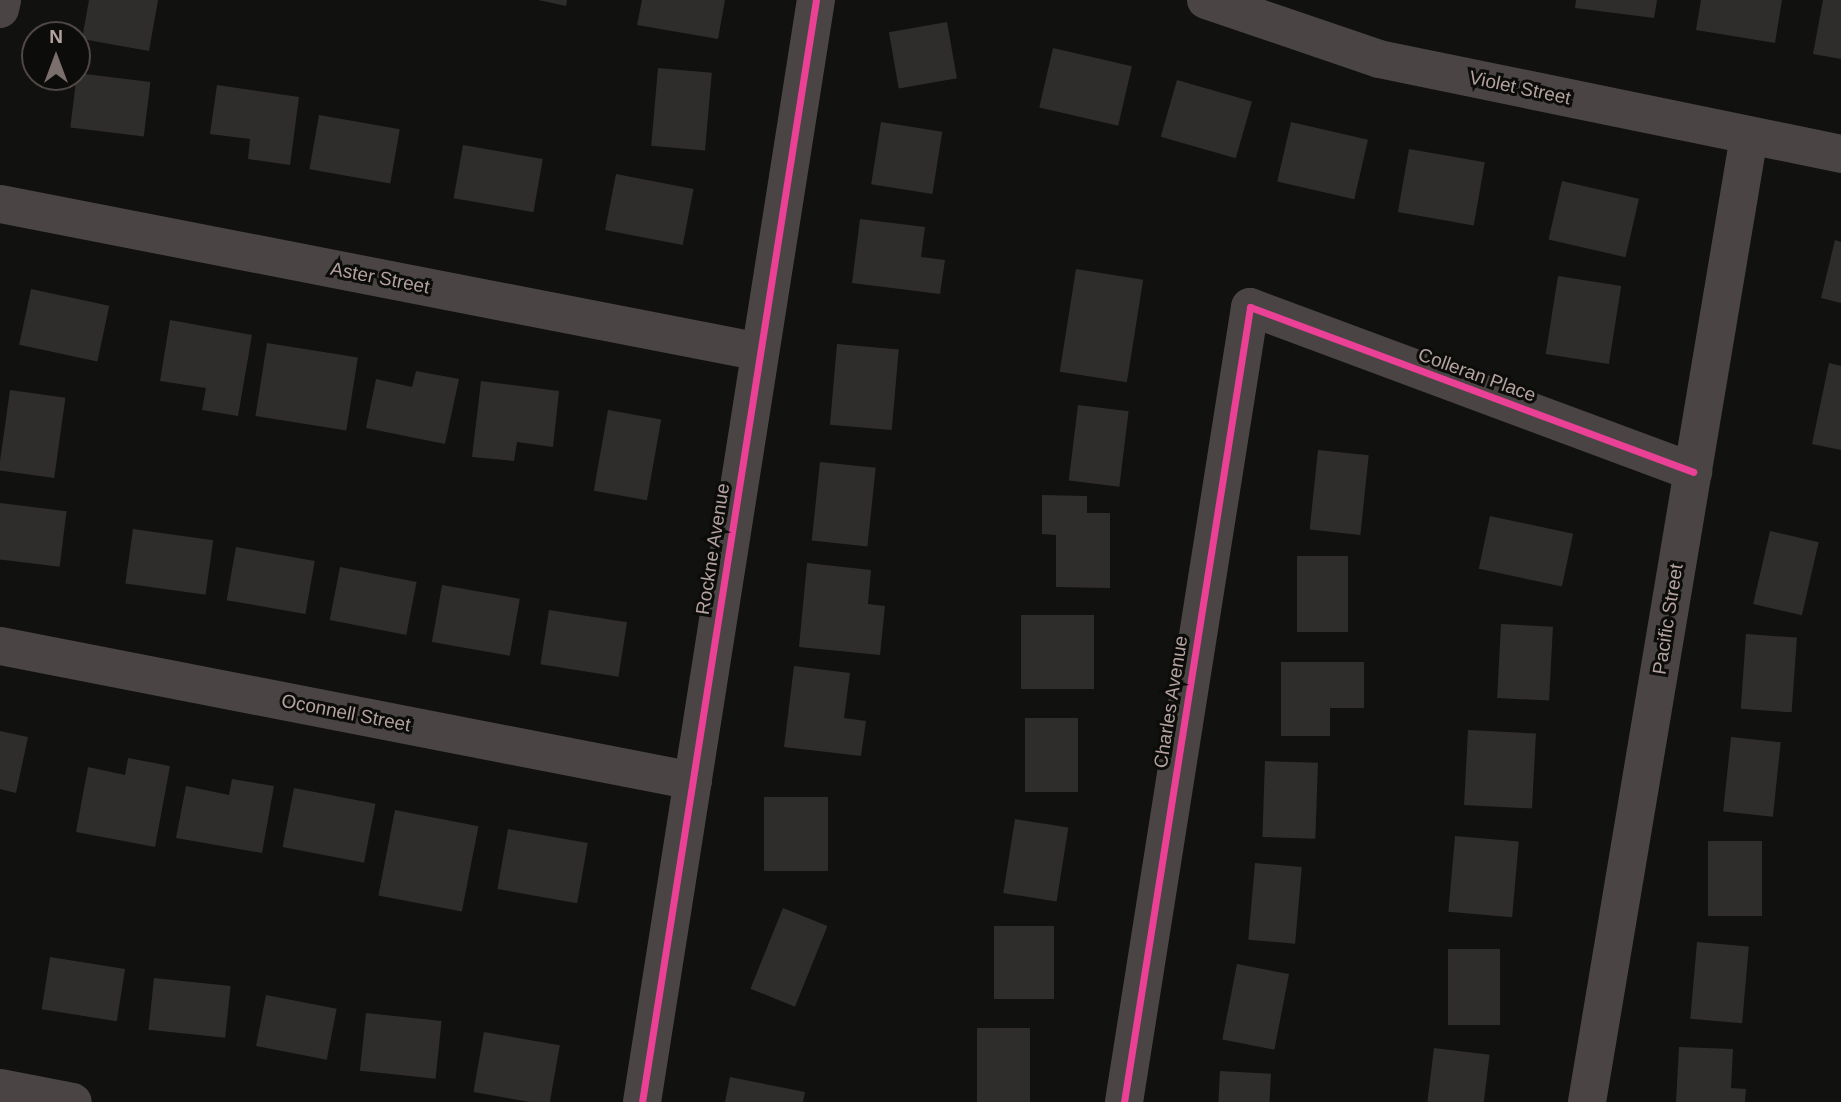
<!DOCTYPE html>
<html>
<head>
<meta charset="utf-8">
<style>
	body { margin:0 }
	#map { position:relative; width:1841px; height:1102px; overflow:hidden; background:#111110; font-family:Arial,sans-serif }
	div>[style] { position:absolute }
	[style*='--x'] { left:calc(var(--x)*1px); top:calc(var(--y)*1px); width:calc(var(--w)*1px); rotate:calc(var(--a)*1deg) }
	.building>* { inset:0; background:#2f2d2c; transform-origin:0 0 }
	.street>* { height:38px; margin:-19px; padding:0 19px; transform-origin:19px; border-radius:19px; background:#4a4544 }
	.cycleway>* { height:7px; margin:-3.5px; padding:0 3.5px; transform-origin:3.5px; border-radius:3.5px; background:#ea4096 }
	span { translate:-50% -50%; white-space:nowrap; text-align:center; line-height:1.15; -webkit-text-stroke:6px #0c0c0b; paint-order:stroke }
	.street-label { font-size:19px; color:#b4a29f }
	.north { position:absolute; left:21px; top:21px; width:70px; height:70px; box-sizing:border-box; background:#0c0c0b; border:2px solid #4f4846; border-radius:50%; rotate:0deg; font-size:19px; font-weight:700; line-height:28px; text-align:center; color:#b4a29f }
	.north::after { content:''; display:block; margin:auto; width:24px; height:32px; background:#7b6f6d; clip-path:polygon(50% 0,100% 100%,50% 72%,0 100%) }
</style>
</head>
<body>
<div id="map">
	<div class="building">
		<i style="clip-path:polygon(89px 0,158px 0,149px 51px,82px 39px)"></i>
		<i style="clip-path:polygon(538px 0,567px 0,566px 6px)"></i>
		<i style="clip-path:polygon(642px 0,725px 0,718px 39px,637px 25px)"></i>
		<i style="clip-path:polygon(1576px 0,1657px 0,1654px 18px,1575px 8px)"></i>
		<i style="clip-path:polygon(1701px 0,1782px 0,1775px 43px,1696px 30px)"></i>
		<i style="clip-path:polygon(1823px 0,1841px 0,1841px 59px,1813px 54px)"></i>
		<i style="left:947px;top:22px;width:57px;height:59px;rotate:80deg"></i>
		<i style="left:1053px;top:48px;width:81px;height:61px;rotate:13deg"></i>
		<i style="left:658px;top:68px;width:54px;height:78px;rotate:5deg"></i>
		<i style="left:77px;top:73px;width:74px;height:55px;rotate:7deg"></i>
		<i style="left:1177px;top:80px;width:78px;height:59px;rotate:16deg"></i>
		<i style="clip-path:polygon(217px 85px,299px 97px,290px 165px,248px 159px,250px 139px,210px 134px)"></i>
		<i style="left:319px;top:115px;width:82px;height:55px;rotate:10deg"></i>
		<i style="left:881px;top:122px;width:62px;height:63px;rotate:9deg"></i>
		<i style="left:1291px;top:122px;width:79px;height:61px;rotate:13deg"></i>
		<i style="left:463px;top:145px;width:81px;height:54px;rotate:10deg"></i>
		<i style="left:1409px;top:149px;width:77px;height:64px;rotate:10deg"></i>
		<i style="left:616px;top:174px;width:79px;height:57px;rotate:11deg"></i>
		<i style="left:1562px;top:181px;width:79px;height:60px;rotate:13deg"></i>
		<i style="clip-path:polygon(860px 219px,925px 227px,921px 257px,945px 260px,940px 294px,852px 283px)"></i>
		<i style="clip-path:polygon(1835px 240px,1841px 242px,1841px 303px,1821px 298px)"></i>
		<i style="left:1076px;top:269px;width:68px;height:104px;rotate:9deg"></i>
		<i style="left:1558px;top:276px;width:64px;height:79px;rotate:9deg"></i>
		<i style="left:31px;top:289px;width:80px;height:57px;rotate:12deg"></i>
		<i style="clip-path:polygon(170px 320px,252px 335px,238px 416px,202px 410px,206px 388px,160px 381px)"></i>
		<i style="left:267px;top:343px;width:92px;height:74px;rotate:9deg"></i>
		<i style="left:837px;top:344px;width:62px;height:81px;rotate:5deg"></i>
		<i style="clip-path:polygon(1829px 363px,1841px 366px,1841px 450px,1812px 444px)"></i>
		<i style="clip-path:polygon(416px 371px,459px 379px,445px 444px,366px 428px,376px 379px,412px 387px)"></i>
		<i style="clip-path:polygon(481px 381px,559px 391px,553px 447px,517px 442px,514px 461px,472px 457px)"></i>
		<i style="left:10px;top:390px;width:56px;height:81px;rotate:8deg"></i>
		<i style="left:1078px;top:405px;width:51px;height:76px;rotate:7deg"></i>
		<i style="left:608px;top:410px;width:54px;height:82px;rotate:10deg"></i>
		<i style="left:1318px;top:450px;width:51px;height:80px;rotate:6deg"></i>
		<i style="left:820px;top:462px;width:56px;height:79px;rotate:6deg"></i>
		<i style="clip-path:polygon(1042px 495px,1087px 496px,1087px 513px,1110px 513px,1110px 588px,1056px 587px,1056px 535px,1042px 534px)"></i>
		<i style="left:0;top:503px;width:67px;height:56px;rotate:7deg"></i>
		<i style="left:1490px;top:516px;width:85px;height:54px;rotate:12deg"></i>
		<i style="left:133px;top:529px;width:81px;height:55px;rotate:8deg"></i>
		<i style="left:1770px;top:531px;width:50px;height:75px;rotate:13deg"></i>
		<i style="left:236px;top:547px;width:80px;height:54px;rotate:10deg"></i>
		<i style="left:1297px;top:556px;width:51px;height:76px"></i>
		<i style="clip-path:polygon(807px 563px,871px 570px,868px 604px,885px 606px,880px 655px,799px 647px)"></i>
		<i style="left:340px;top:567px;width:78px;height:54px;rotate:11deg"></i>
		<i style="left:442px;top:585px;width:79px;height:58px;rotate:10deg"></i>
		<i style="left:549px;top:610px;width:79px;height:55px;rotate:9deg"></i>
		<i style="left:1021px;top:615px;width:73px;height:74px"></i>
		<i style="left:1501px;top:624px;width:52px;height:74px;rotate:3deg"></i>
		<i style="left:1746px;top:634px;width:51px;height:75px;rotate:4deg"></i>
		<i style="clip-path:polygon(1281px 662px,1364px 662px,1364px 708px,1330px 708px,1330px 736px,1281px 736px)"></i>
		<i style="clip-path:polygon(794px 666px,850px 673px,844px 718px,866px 721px,861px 756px,784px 747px)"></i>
		<i style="left:1025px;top:718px;width:53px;height:74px"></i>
		<i style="left:1468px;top:730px;width:68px;height:75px;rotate:3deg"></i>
		<i style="clip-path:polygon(0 731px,28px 737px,16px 793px,0 789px)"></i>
		<i style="left:1731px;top:737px;width:50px;height:75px;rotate:6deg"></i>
		<i style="clip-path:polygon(128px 758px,170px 766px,155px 847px,76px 832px,88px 767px,125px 775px)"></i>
		<i style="left:1265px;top:761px;width:53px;height:76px;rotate:2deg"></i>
		<i style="clip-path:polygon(232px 779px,274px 786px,262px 853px,176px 838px,186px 786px,229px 795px)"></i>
		<i style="left:294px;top:788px;width:83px;height:60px;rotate:11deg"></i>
		<i style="left:764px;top:797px;width:64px;height:74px"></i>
		<i style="left:395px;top:810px;width:85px;height:87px;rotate:11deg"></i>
		<i style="left:1015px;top:819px;width:54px;height:75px;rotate:9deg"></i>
		<i style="left:508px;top:829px;width:81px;height:61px;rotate:10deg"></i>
		<i style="left:1455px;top:836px;width:64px;height:76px;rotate:5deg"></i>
		<i style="left:1708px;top:841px;width:54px;height:75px"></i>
		<i style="left:1255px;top:863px;width:47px;height:77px;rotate:5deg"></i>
		<i style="left:783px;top:908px;width:48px;height:87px;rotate:22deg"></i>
		<i style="left:994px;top:926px;width:60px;height:73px"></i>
		<i style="left:1697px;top:942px;width:52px;height:77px;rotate:5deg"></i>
		<i style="left:1448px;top:949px;width:52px;height:76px"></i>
		<i style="left:50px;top:957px;width:76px;height:53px;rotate:9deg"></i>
		<i style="left:1237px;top:964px;width:53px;height:77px;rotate:11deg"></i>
		<i style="left:154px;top:978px;width:77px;height:52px;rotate:6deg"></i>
		<i style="left:266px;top:995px;width:72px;height:52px;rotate:11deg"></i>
		<i style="left:366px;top:1013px;width:76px;height:58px;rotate:6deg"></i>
		<i style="left:977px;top:1028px;width:53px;height:74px"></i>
		<i style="left:484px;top:1032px;width:77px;height:61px;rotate:10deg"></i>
		<i style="clip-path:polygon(1679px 1047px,1733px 1049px,1731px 1088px,1746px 1089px,1745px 1102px,1676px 1102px)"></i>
		<i style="left:1434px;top:1048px;width:56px;height:54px;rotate:7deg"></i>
		<i style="left:1220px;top:1071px;width:51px;height:31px;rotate:3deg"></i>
		<i style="clip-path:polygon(730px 1077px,805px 1092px,803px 1102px,725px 1102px)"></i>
	</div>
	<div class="street">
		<i style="--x:1206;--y:0;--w:183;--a:18.8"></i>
		<i style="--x:1379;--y:59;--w:472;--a:11.6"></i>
		<i style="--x:0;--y:9;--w:9;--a:-77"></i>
		<i style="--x:0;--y:204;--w:774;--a:11.02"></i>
		<i style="--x:0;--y:646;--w:706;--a:11.02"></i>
		<i style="--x:0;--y:1088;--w:74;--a:10.9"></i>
		<i style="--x:642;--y:1102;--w:1116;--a:-81.03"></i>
		<i style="--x:1124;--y:1102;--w:805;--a:-80.99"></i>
		<i style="--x:1250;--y:307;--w:473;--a:20.4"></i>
		<i style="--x:1587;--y:1102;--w:979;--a:-80.48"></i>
	</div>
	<div class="cycleway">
		<i style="--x:642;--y:1102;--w:1116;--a:-81.03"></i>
		<i style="--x:1124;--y:1102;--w:805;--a:-80.99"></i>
		<i style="--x:1250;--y:307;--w:473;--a:20.4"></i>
	</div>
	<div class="street-label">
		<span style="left:1520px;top:88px;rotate:12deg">Violet Street</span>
		<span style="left:380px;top:278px;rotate:11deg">Aster Street</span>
		<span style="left:1477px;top:375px;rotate:20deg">Colleran Place</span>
		<span style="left:713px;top:549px;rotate:-81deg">Rockne Avenue</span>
		<span style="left:1668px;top:619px;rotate:-81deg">Pacific Street</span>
		<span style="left:1171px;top:702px;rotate:-81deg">Charles Avenue</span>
		<span style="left:346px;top:713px;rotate:11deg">Oconnell Street</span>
	</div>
	<div class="north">N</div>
</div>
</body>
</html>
